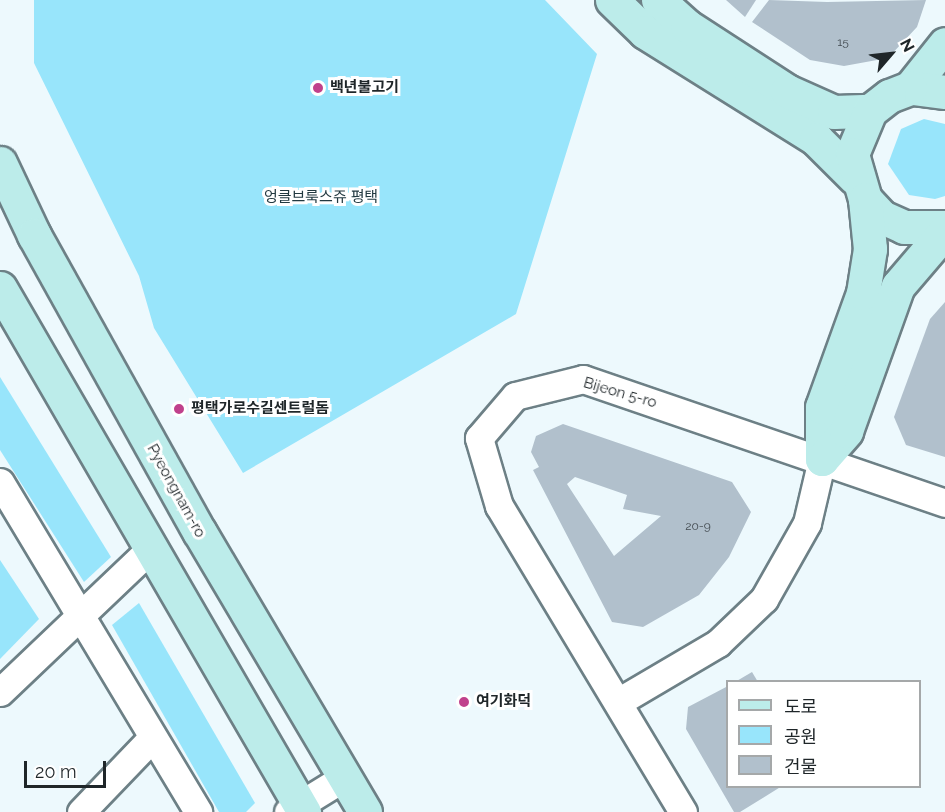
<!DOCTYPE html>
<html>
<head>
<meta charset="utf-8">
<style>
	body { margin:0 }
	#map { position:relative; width:945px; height:812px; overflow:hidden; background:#edf9fd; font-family:Raleway,"Noto Sans KR",sans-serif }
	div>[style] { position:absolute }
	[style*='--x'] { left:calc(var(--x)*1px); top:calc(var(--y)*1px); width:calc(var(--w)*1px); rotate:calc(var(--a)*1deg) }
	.green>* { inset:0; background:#98e5fb }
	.building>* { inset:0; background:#b1c0cc }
	.roads { filter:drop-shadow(2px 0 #6d8086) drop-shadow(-2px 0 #6d8086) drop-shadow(0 2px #6d8086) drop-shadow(0 -2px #6d8086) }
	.street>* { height:27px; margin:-13.5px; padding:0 13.5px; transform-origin:13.5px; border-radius:13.5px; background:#fff }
	.secondary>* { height:33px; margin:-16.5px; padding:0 16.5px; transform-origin:16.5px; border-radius:16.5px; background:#bcecea }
	.dots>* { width:16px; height:16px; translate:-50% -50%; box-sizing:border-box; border:3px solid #fff; border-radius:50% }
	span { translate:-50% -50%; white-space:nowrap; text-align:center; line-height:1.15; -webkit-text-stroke:6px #fff; paint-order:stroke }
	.number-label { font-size:12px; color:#444c52 }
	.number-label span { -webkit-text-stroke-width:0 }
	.poi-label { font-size:15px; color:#1f2629; font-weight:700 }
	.left { translate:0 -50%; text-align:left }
	.park-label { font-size:15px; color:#223940 }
	.street-label { font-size:15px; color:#1f2629 }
	.legend { position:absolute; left:726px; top:680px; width:195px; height:108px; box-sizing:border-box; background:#fff; border:2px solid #a5a8a9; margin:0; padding:8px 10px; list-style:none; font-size:18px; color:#1f2629 }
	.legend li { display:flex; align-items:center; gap:12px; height:30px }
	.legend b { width:30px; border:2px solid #a5a8a9 }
	.north { position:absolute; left:861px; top:24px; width:60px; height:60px; -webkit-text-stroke:4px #fff; paint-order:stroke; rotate:62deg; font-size:16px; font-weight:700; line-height:24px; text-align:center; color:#1f2629 }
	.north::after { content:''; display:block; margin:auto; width:21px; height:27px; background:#1f2629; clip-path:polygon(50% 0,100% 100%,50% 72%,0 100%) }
	.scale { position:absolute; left:24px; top:761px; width:82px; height:27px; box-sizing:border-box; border:3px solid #1f2629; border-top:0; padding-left:8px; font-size:18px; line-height:21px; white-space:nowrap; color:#1f2629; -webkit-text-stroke:4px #fff; paint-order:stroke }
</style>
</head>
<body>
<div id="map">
	<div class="green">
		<i style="clip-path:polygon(34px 0,545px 0,597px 54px,516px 314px,243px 473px,154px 328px,139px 276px,34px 63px)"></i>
		<i style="clip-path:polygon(924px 119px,945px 124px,945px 196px,935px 199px,909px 195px,888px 164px,901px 129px)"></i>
		<i style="clip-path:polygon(0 377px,111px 557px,84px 582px,0 450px)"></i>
		<i style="clip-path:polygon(0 560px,39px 619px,0 659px)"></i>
		<i style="clip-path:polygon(139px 603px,255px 803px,246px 812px,219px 812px,112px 625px)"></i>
	</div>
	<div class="building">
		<i style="clip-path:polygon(726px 0,756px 0,745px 17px)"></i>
		<i style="clip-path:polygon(769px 0,827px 2px,926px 0,917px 27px,888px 58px,844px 66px,810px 60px,752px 22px)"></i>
		<i style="clip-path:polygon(945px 302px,945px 457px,906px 445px,894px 417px,930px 319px)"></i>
		<i style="clip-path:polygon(evenodd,563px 424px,732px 482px,751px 512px,729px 557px,699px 595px,643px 627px,612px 622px,533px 470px,539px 467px,531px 452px,536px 436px,563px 424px,575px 477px,627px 495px,623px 509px,661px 516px,614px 556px,567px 484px,575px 477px)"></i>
		<i style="clip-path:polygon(752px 672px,758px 682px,735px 682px)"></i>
		<i style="clip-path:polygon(728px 686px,728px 786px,782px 786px,740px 812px,734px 812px,686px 729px,688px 707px)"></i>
	</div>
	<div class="roads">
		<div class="street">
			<i style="--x:0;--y:482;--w:385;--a:59"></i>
			<i style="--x:0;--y:692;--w:207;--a:-43.6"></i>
			<i style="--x:618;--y:702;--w:116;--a:-30.5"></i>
			<i style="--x:718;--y:643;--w:64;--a:-43.7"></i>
			<i style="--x:764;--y:599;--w:87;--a:-60.5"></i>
			<i style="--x:807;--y:523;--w:66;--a:-76.8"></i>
			<i style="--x:81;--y:812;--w:103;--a:-46.2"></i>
			<i style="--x:288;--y:812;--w:67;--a:-31.6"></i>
			<i style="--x:683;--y:812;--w:357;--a:-121"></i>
			<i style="--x:499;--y:506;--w:71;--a:-106.4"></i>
			<i style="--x:479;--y:438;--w:55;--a:-49.4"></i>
			<i style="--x:515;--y:396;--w:70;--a:-14"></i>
			<i style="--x:583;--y:379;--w:383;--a:18.9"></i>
		</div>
		<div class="secondary">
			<i style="--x:612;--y:0;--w:46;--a:44.1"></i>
			<i style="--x:645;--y:32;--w:202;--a:32"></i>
			<i style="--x:816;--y:139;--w:55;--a:45"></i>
			<i style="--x:658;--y:0;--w:39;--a:42"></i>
			<i style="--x:687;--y:26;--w:119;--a:33"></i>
			<i style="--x:787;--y:91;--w:51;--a:24.1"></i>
			<i style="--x:834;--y:112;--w:36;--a:-2"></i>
			<i style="--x:910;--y:88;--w:56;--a:-51.5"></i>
			<i style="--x:945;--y:92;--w:35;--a:-173"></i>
			<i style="--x:910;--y:88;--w:22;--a:159"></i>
			<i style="--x:889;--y:96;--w:24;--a:142"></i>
			<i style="--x:870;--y:111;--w:47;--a:112.7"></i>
			<i style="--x:852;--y:154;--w:47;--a:73.9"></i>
			<i style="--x:865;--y:199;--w:25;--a:47"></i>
			<i style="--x:882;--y:217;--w:24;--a:24"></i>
			<i style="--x:904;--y:227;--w:41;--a:0"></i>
			<i style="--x:0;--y:163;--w:80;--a:64.7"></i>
			<i style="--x:34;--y:235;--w:339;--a:60.9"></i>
			<i style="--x:199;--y:531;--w:326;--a:59.4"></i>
			<i style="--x:0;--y:288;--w:606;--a:59.88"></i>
			<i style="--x:822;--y:459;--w:52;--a:-90"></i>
			<i style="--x:822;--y:407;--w:121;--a:-70.2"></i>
			<i style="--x:863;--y:293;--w:45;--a:-81"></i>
			<i style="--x:870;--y:249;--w:50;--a:-95.7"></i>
			<i style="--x:822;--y:459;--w:37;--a:-49"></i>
			<i style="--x:846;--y:431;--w:154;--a:-70.3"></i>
			<i style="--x:898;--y:286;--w:72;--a:-49.5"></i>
		</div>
	</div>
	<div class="dots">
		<i style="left:318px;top:88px;background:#c0418c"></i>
		<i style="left:179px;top:409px;background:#c0418c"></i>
		<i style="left:464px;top:702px;background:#c0418c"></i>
	</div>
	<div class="number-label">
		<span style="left:843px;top:43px">15</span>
		<span style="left:698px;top:527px">20-9</span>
	</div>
	<div class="poi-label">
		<span class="left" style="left:330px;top:88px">백년불고기</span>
		<span class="left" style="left:191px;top:409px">평택가로수길센트럴돔</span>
		<span class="left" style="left:476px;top:702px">여기화덕</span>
	</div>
	<div class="park-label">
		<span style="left:321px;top:198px">엉클브룩스쥬 평택</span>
	</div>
	<div class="street-label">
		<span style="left:620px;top:393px;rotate:16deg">Bijeon 5-ro</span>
		<span style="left:176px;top:491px;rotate:61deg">Pyeongnam-ro</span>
	</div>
	<ul class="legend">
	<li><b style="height:8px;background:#bcecea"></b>도로</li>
	<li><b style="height:16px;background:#98e5fb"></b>공원</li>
	<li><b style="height:16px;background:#b1c0cc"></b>건물</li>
	</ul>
	<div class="north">N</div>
	<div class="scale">20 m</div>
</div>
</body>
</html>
